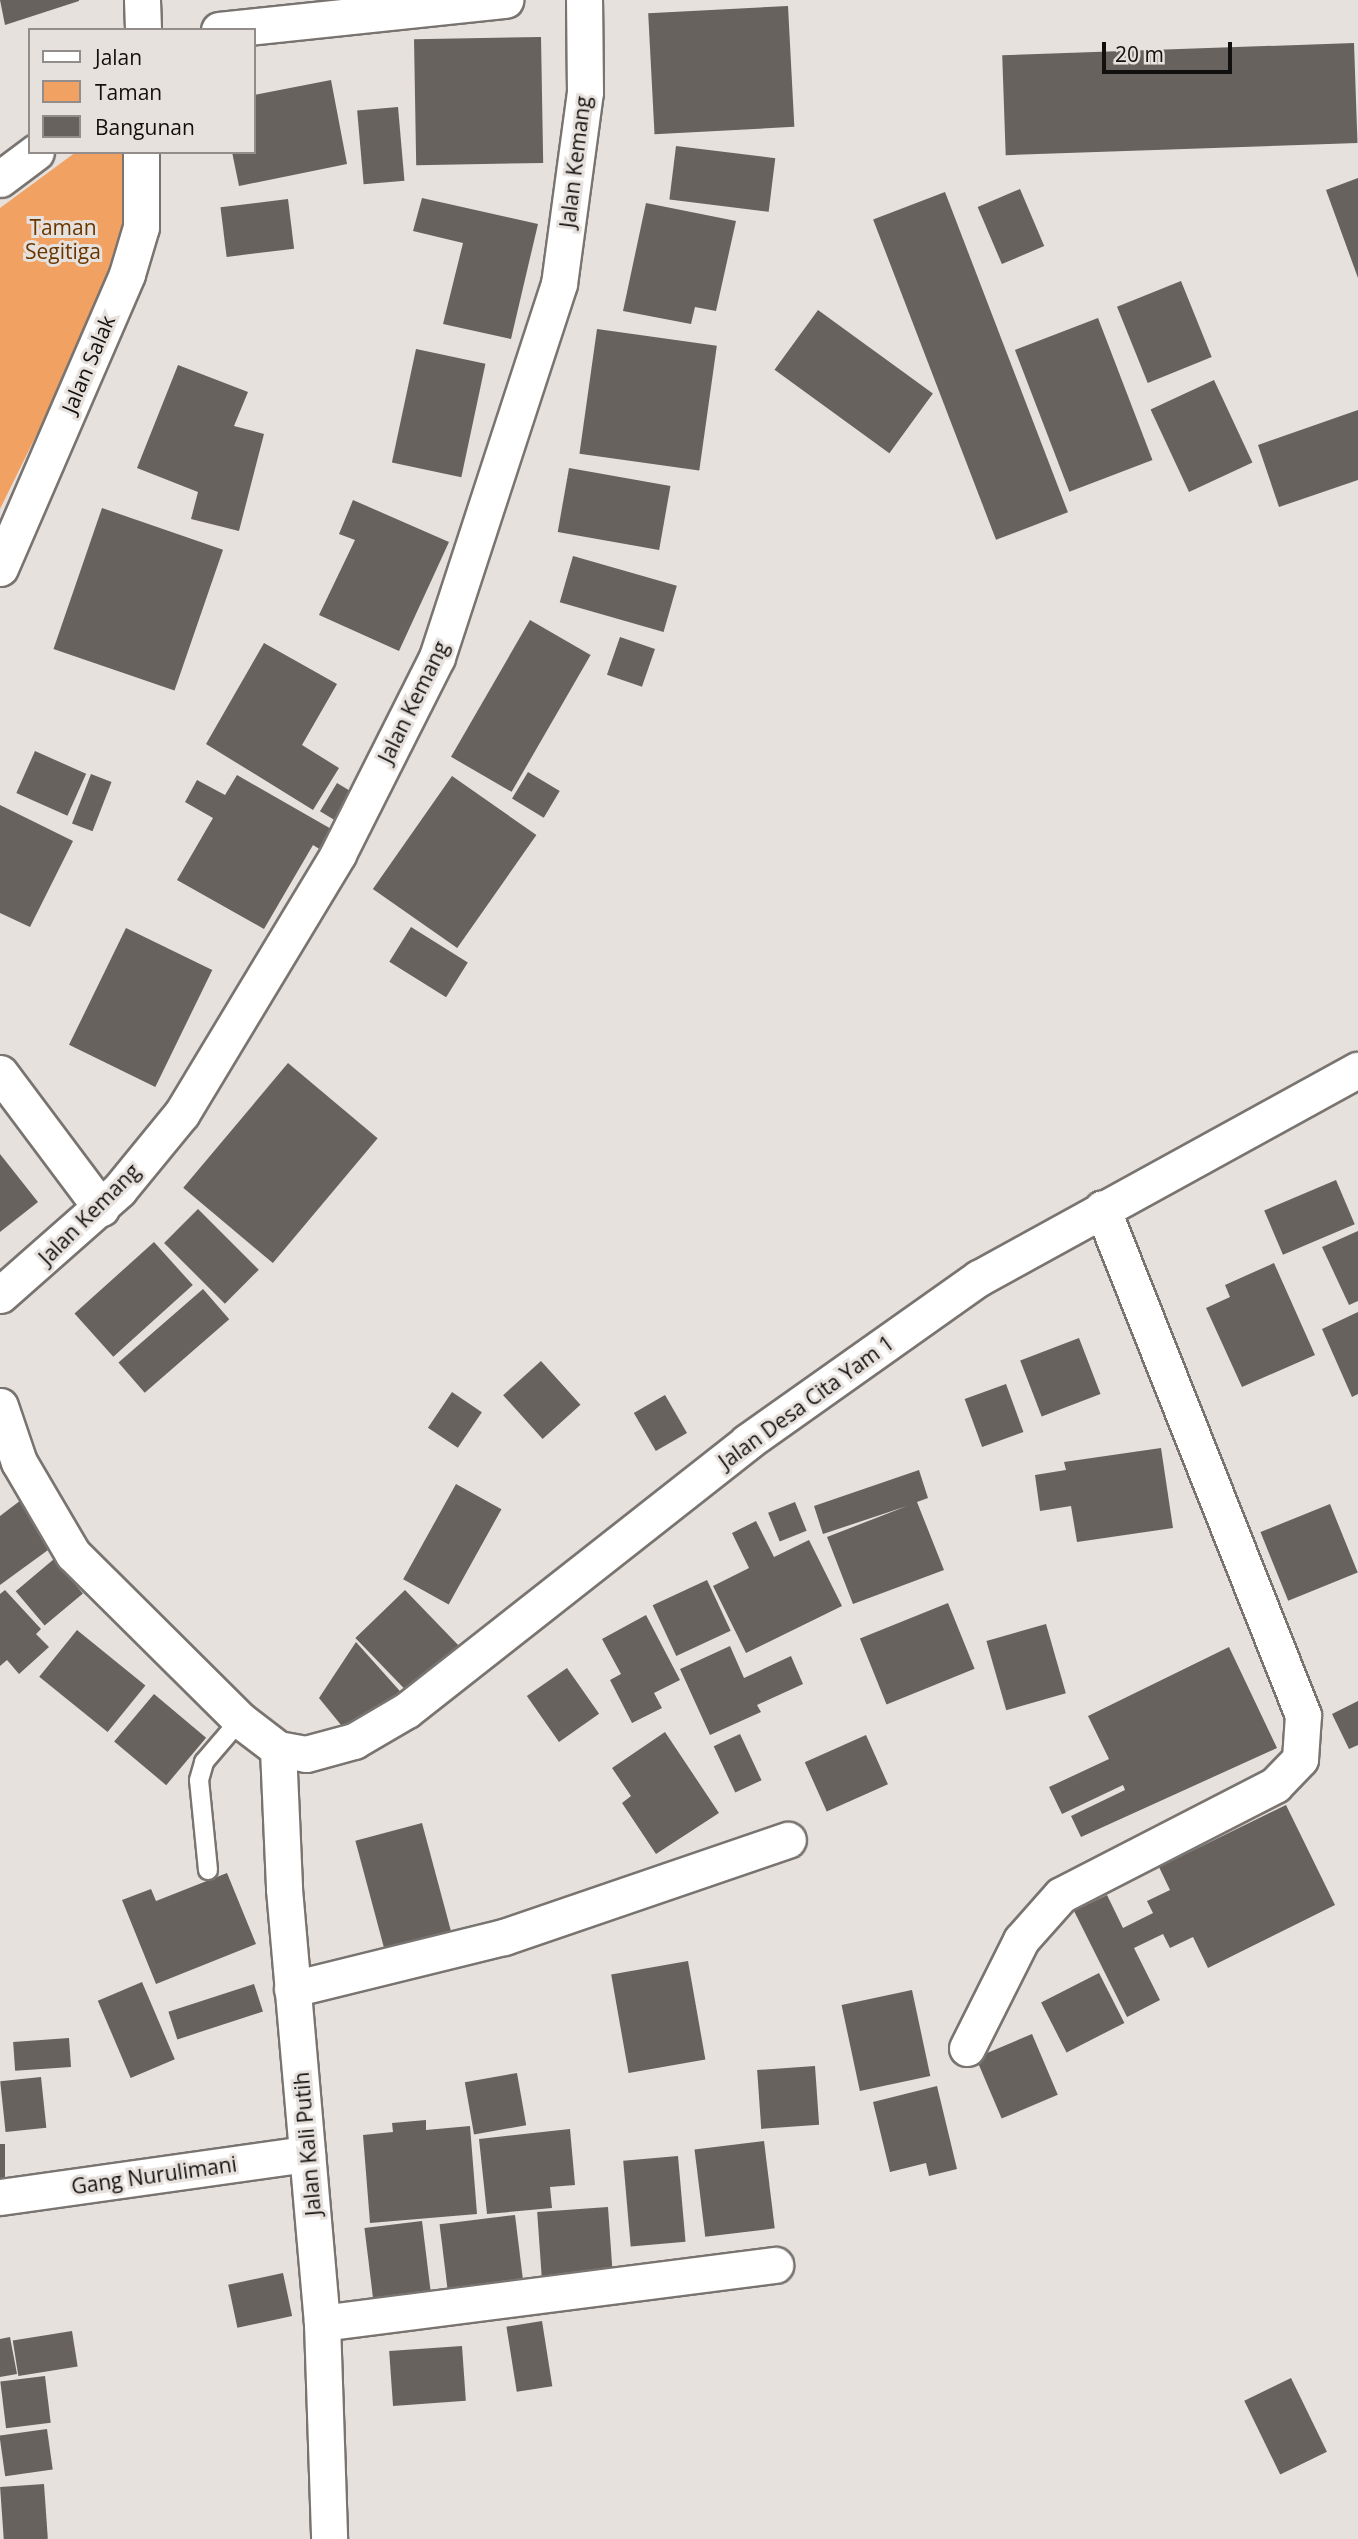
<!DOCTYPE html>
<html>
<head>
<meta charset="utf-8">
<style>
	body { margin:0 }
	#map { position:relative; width:1358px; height:2539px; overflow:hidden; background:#e7e1dd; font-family:"Open Sans",sans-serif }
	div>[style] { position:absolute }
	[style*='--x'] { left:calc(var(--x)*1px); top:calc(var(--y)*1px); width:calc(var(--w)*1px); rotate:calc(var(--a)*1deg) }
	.green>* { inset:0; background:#f1a262 }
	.building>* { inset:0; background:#67625e; transform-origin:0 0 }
	.roads { filter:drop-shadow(2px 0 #797470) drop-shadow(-2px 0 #797470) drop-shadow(0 2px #797470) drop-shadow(0 -2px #797470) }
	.service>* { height:18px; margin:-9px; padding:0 9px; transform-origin:9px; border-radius:9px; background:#fff }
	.minor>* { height:35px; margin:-17.5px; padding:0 17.5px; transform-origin:17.5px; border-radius:17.5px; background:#fff }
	span { translate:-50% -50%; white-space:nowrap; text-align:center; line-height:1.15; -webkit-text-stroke:6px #e7e1dd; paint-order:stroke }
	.street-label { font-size:21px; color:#12100e }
	.park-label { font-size:21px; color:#693600 }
	.legend { position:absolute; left:28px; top:28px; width:228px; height:126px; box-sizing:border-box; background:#e7e1dd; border:2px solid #928d8a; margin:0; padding:9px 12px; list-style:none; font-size:21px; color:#12100e }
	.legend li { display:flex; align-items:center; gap:14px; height:35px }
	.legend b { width:35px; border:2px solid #928d8a }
	.scale { position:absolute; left:1102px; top:42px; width:130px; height:32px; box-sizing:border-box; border:4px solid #12100e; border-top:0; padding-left:9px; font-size:21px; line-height:24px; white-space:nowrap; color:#12100e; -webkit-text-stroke:5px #e7e1dd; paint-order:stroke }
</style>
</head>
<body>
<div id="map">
	<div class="green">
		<i style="clip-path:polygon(76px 152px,128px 152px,131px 243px,0 509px,0 208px)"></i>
	</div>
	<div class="building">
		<i style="clip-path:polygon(0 0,79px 0,79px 1px,5px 25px)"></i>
		<i style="left:788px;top:6px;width:121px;height:140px;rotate:87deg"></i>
		<i style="left:541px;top:37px;width:126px;height:127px;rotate:89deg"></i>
		<i style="left:1354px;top:43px;width:100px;height:352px;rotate:88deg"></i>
		<i style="clip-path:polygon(331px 80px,347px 164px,239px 186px,232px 152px,254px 152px,254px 95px)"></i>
		<i style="left:398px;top:107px;width:74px;height:41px;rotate:85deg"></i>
		<i style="left:676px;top:146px;width:100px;height:54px;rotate:7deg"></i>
		<i style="clip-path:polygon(1358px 178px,1358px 278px,1326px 190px)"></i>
		<i style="left:1020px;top:189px;width:62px;height:46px;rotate:67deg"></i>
		<i style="left:945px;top:192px;width:343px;height:77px;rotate:69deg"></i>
		<i style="clip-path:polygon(422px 198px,538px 224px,511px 339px,443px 324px,463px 243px,413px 231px)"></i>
		<i style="left:288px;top:199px;width:50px;height:68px;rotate:83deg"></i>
		<i style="clip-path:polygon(646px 203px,736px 221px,716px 311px,695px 307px,691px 324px,623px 311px)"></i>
		<i style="left:1181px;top:281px;width:82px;height:69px;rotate:68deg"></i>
		<i style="left:818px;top:310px;width:142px;height:74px;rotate:36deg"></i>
		<i style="left:1098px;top:318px;width:152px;height:89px;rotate:69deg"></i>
		<i style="left:597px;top:329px;width:121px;height:126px;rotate:8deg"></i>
		<i style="left:416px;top:349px;width:71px;height:116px;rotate:12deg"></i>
		<i style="clip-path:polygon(178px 365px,248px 392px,234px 426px,264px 434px,239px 531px,191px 519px,198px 492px,137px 468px)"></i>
		<i style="left:1214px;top:380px;width:91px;height:70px;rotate:65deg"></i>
		<i style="clip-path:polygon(1358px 410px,1358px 480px,1279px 507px,1258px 445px)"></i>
		<i style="left:569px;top:468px;width:103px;height:65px;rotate:10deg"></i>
		<i style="clip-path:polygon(353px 500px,449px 542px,399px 651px,319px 615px,355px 540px,339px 534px)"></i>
		<i style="left:102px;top:508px;width:128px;height:149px;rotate:19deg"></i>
		<i style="left:573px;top:556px;width:108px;height:48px;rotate:16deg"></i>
		<i style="left:530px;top:620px;width:70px;height:158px;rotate:30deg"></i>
		<i style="left:620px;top:637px;width:37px;height:40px;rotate:19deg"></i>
		<i style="clip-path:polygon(264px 643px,337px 684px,302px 745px,339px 768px,313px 810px,206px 744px)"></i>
		<i style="left:35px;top:751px;width:56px;height:46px;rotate:24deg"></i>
		<i style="left:528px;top:772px;width:37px;height:31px;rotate:31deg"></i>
		<i style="left:91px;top:774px;width:22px;height:53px;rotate:21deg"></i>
		<i style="clip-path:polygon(237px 775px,333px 830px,321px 850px,313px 845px,264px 929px,177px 880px,213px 818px,185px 802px,197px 780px,225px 795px)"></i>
		<i style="left:452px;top:776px;width:103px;height:138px;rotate:35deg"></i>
		<i style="left:337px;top:783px;width:27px;height:33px;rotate:31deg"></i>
		<i style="clip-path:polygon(0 805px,73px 841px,30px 927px,0 913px)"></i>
		<i style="left:411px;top:927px;width:67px;height:41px;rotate:32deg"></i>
		<i style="left:126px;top:928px;width:96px;height:130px;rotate:26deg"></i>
		<i style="left:288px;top:1063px;width:117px;height:163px;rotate:40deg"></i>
		<i style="clip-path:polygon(0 1154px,38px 1202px,0 1232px)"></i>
		<i style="left:1336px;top:1180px;width:48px;height:78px;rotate:67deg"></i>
		<i style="left:198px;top:1209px;width:86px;height:48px;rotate:45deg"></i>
		<i style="clip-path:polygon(1358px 1231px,1358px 1301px,1349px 1305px,1322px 1247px)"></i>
		<i style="left:154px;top:1242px;width:58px;height:107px;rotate:48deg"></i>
		<i style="clip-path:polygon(1274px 1263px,1315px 1355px,1242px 1387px,1206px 1308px,1230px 1297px,1225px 1285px)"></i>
		<i style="left:203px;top:1289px;width:40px;height:112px;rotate:49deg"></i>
		<i style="clip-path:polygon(1358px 1312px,1358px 1394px,1352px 1397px,1322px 1329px)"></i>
		<i style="left:1079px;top:1338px;width:60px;height:63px;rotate:69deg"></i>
		<i style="left:541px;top:1361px;width:59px;height:51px;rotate:48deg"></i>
		<i style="left:1006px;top:1384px;width:51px;height:44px;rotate:70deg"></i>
		<i style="left:452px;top:1392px;width:36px;height:43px;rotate:34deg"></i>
		<i style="left:665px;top:1395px;width:44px;height:36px;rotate:60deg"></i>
		<i style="clip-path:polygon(1161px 1448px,1173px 1528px,1077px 1542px,1071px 1506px,1040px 1511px,1035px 1475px,1066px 1470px,1064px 1462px)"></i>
		<i style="clip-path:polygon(919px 1470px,928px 1498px,917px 1502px,944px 1570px,853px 1604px,827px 1537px,907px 1506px,823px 1534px,814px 1506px)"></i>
		<i style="left:456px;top:1484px;width:52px;height:109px;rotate:29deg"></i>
		<i style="clip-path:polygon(25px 1497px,59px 1542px,0 1585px,0 1516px)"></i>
		<i style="left:795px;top:1502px;width:31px;height:29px;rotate:68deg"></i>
		<i style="left:1330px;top:1504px;width:74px;height:75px;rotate:68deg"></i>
		<i style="clip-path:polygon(756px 1521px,774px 1557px,809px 1540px,842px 1606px,746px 1653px,713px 1586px,749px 1568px,732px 1533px)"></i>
		<i style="left:54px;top:1559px;width:45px;height:50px;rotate:50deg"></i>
		<i style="left:707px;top:1580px;width:56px;height:60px;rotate:65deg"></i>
		<i style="clip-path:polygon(5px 1590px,41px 1629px,36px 1634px,49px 1647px,19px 1674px,7px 1660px,0 1666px,0 1594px)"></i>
		<i style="left:405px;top:1590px;width:81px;height:69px;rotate:46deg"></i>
		<i style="left:948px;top:1603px;width:71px;height:95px;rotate:68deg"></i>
		<i style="clip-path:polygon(646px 1615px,680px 1680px,654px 1693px,662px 1708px,632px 1723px,610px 1680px,621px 1674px,602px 1639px)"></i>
		<i style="left:1046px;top:1624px;width:72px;height:62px;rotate:74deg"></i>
		<i style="left:77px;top:1630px;width:88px;height:60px;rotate:39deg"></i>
		<i style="clip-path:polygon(356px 1642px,407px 1699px,350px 1736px,319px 1698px)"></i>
		<i style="clip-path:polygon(730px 1646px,744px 1678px,791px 1656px,803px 1684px,757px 1705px,761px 1712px,710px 1735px,680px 1669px)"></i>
		<i style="clip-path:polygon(1229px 1647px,1277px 1748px,1081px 1837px,1071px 1816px,1125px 1790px,1123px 1785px,1062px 1814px,1049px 1787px,1109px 1759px,1088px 1716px)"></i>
		<i style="left:567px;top:1668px;width:56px;height:49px;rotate:55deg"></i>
		<i style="left:154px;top:1694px;width:68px;height:62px;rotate:40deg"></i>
		<i style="clip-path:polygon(1358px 1701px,1358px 1745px,1349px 1749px,1332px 1714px)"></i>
		<i style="clip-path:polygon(665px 1732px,719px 1813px,656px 1854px,622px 1803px,631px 1796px,612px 1768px)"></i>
		<i style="left:740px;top:1734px;width:51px;height:29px;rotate:65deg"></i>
		<i style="left:866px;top:1735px;width:54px;height:67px;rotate:66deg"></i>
		<i style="clip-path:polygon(1286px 1805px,1335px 1905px,1208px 1968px,1193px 1937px,1170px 1948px,1163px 1934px,1134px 1948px,1160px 2000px,1127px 2017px,1074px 1911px,1107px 1895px,1123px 1928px,1153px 1913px,1147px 1901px,1170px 1890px,1159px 1867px)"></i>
		<i style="left:422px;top:1823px;width:129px;height:69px;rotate:75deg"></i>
		<i style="clip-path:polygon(227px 1873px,256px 1944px,156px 1984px,122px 1900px,151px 1889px,156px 1901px)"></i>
		<i style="left:688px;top:1961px;width:100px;height:78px;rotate:80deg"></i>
		<i style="left:1099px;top:1973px;width:56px;height:65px;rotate:63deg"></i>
		<i style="left:142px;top:1982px;width:84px;height:48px;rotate:67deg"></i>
		<i style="left:254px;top:1984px;width:29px;height:90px;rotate:72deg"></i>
		<i style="left:912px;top:1990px;width:88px;height:72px;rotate:78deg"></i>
		<i style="left:1032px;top:2034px;width:66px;height:61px;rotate:67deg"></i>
		<i style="left:69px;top:2038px;width:29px;height:56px;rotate:86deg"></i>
		<i style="left:815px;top:2066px;width:59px;height:58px;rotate:86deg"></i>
		<i style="left:517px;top:2073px;width:53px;height:53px;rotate:80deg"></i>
		<i style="left:41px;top:2077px;width:51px;height:41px;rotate:84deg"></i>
		<i style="clip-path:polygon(937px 2086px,957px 2169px,929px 2176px,926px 2163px,890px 2172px,873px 2102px)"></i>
		<i style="clip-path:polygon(426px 2120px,426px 2130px,470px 2126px,477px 2214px,370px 2223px,363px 2135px,393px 2132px,392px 2123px)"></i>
		<i style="clip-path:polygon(570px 2129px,575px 2185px,550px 2187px,552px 2208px,487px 2214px,479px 2139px)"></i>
		<i style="left:764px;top:2141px;width:88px;height:70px;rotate:83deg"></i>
		<i style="left:0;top:2144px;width:5px;height:50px"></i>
		<i style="left:678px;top:2156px;width:86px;height:55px;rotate:85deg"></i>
		<i style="left:608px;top:2207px;width:69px;height:71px;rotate:86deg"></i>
		<i style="left:515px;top:2215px;width:66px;height:76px;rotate:83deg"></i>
		<i style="left:422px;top:2221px;width:79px;height:58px;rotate:83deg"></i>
		<i style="left:283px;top:2273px;width:44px;height:56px;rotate:78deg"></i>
		<i style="left:542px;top:2321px;width:66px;height:36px;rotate:81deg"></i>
		<i style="left:72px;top:2331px;width:36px;height:60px;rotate:81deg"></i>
		<i style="clip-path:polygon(10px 2337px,17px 2374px,0 2377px,0 2339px)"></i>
		<i style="left:462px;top:2346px;width:55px;height:73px;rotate:86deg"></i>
		<i style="left:45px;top:2376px;width:47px;height:45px;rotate:83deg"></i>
		<i style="left:1291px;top:2378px;width:82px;height:52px;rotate:64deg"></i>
		<i style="left:47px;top:2429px;width:41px;height:48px;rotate:82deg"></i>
		<i style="left:44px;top:2484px;width:55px;height:44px;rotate:86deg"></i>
	</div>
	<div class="roads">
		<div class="service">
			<i style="--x:208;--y:1870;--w:90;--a:-95.7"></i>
			<i style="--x:199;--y:1780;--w:19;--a:-74"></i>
			<i style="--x:204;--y:1762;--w:55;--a:-49.4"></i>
		</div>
		<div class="minor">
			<i style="--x:142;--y:0;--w:30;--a:88"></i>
			<i style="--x:219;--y:30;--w:288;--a:-6"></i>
			<i style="--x:0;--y:179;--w:45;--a:-36.9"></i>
			<i style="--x:0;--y:568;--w:320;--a:-66.6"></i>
			<i style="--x:127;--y:274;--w:49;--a:-73.4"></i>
			<i style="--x:141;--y:227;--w:75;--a:-90"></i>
			<i style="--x:0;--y:1073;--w:169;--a:53.2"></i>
			<i style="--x:0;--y:1295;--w:159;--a:-41.4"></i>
			<i style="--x:119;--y:1190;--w:99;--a:-50.7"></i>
			<i style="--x:182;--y:1113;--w:302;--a:-58.9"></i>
			<i style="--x:338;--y:854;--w:220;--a:-63.3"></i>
			<i style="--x:437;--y:657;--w:392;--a:-71.9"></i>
			<i style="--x:559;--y:284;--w:194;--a:-82.3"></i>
			<i style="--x:585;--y:92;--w:92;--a:-90.6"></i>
			<i style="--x:0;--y:1406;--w:59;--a:71.3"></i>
			<i style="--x:19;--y:1462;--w:107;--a:59.6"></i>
			<i style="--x:73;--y:1554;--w:235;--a:44.8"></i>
			<i style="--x:240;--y:1720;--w:48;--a:37.3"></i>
			<i style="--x:278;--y:1749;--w:28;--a:10"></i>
			<i style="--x:306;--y:1754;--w:50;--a:-15.2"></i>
			<i style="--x:354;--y:1741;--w:61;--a:-30.3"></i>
			<i style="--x:407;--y:1710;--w:433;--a:-38.2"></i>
			<i style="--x:747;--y:1442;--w:284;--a:-35.3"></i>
			<i style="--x:979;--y:1278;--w:432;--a:-28.8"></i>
			<i style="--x:278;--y:1749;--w:140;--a:87.5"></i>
			<i style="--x:284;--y:1889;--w:436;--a:85"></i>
			<i style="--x:322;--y:2323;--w:216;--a:88.1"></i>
			<i style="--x:292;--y:1989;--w:218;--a:-13.8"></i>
			<i style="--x:504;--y:1937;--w:300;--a:-18.9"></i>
			<i style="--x:967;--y:2048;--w:121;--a:-63.4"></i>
			<i style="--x:1021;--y:1940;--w:60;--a:-48.4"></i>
			<i style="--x:1061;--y:1895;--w:241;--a:-27.2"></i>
			<i style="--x:1275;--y:1785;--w:36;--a:-46"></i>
			<i style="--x:1300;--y:1759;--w:44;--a:-86.1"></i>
			<i style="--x:1303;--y:1715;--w:545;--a:-111.63"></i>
			<i style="--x:0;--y:2197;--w:310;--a:-8"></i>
			<i style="--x:322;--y:2323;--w:457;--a:-7.3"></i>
		</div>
	</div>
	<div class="street-label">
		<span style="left:575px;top:162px;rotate:-83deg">Jalan Kemang</span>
		<span style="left:88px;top:364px;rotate:-67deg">Jalan Salak</span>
		<span style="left:413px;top:702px;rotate:-64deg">Jalan Kemang</span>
		<span style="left:89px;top:1214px;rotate:-45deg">Jalan Kemang</span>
		<span style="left:806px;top:1402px;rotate:-36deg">Jalan Desa Cita Yam 1</span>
		<span style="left:307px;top:2144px;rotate:-95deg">Jalan Kali Putih</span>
		<span style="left:154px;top:2175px;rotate:-8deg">Gang Nurulimani</span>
	</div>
	<div class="park-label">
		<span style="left:63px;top:239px">Taman<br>Segitiga</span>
	</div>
	<ul class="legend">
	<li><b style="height:9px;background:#fff"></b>Jalan</li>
	<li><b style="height:19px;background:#f1a262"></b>Taman</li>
	<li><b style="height:19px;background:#67625e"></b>Bangunan</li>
	</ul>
	<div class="scale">20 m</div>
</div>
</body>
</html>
